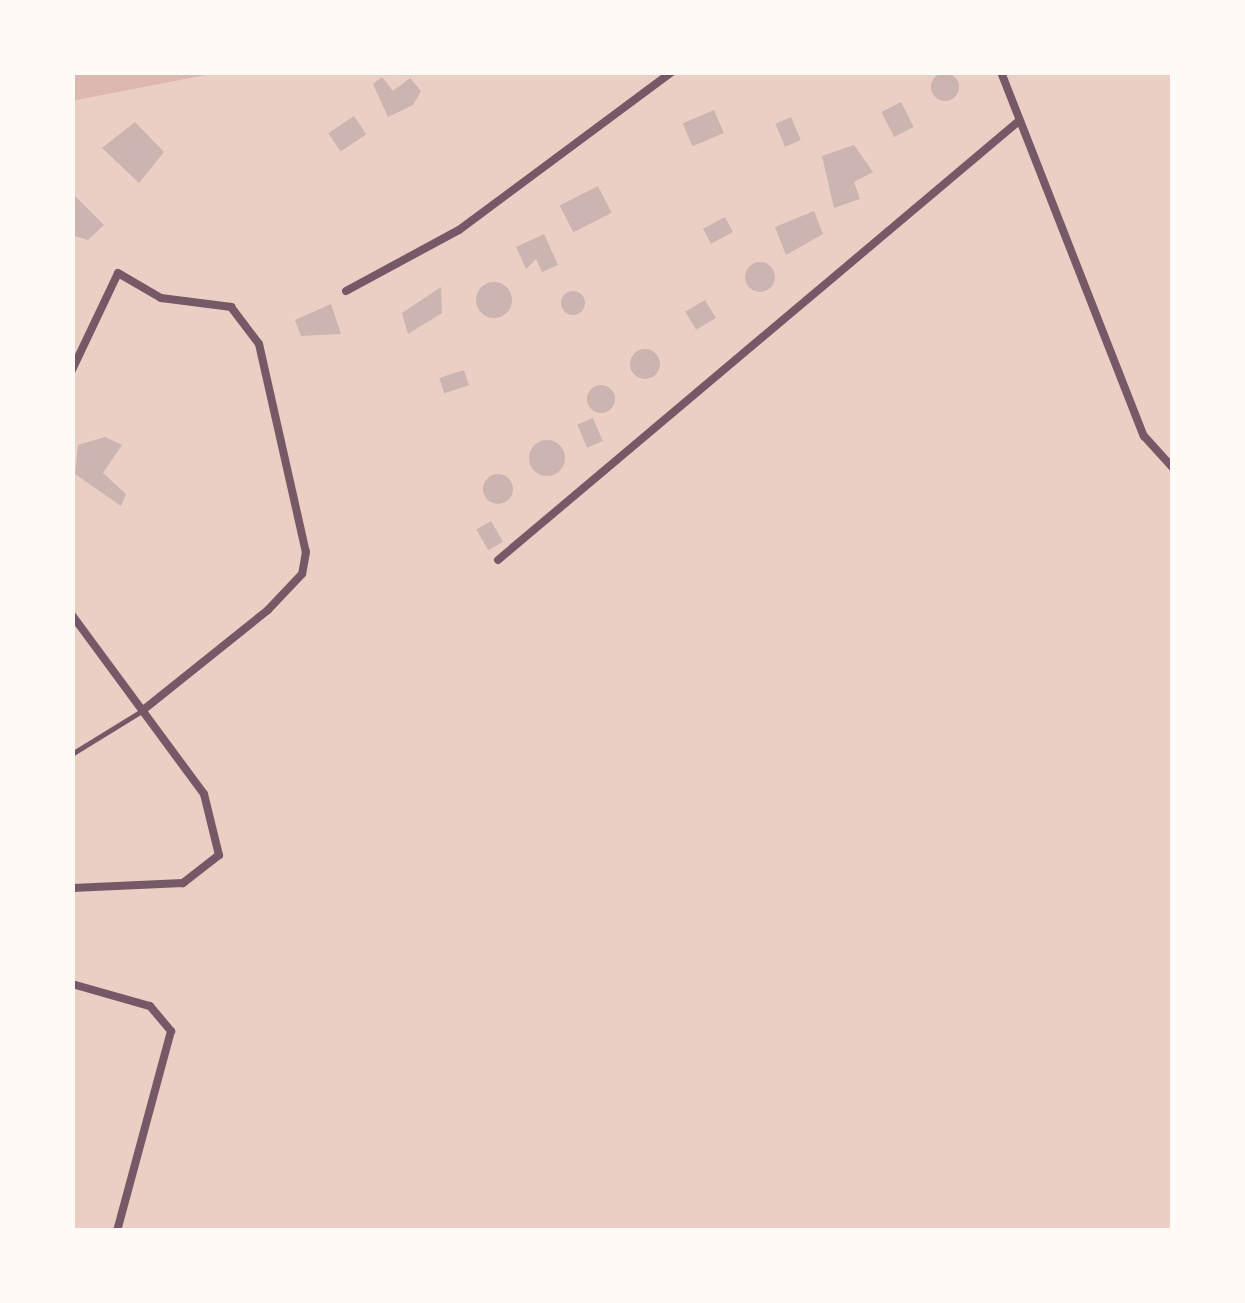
<!DOCTYPE html>
<html>
<head>
<meta charset="utf-8">
<style>
	body { margin:0 }
	#map { position:relative; width:1245px; height:1303px; overflow:hidden; background:#f7e1d7; font-family:"Noto Sans",sans-serif }
	div>[style] { position:absolute }
	[style*='--x'] { left:calc(var(--x)*1px); top:calc(var(--y)*1px); width:calc(var(--w)*1px); rotate:calc(var(--a)*1deg) }
	.green>* { inset:0; background:#ebcfc5 }
	.water>* { inset:0; background:#dcb8b0 }
	.building>* { inset:0; background:#ccb4b1; transform-origin:0 0 }
	.round { border-radius:50% }
	.service>* { height:4.5px; margin:-2.25px; padding:0 2.25px; transform-origin:2.25px; border-radius:2.25px; background:#755966 }
	.minor>* { height:8px; margin:-4px; padding:0 4px; transform-origin:4px; border-radius:4px; background:#755966 }
	span { translate:-50% -50%; white-space:nowrap; text-align:center; line-height:1.15; -webkit-text-stroke:9px #fffaf5; paint-order:stroke }
	.frame { position:absolute; inset:0; border:75px solid #fffaf5; pointer-events:none }
</style>
</head>
<body>
<div id="map">
	<div class="green">
		<i style="clip-path:polygon(222px 72px,1173px 72px,1173px 1231px,72px 1231px,72px 101px)"></i>
	</div>
	<div class="water">
		<i style="clip-path:polygon(72px 72px,222px 72px,72px 101px)"></i>
	</div>
	<div class="building">
		<i class="round" style="left:931px;top:73px;width:28px;height:28px"></i>
		<i style="clip-path:polygon(382px 77px,393px 91px,410px 78px,421px 91px,413px 105px,388px 117px,373px 84px)"></i>
		<i style="left:901px;top:102px;width:28px;height:22px;rotate:63deg"></i>
		<i style="left:714px;top:110px;width:25px;height:34px;rotate:67deg"></i>
		<i style="left:354px;top:116px;width:22px;height:31px;rotate:56deg"></i>
		<i style="left:791px;top:117px;width:25px;height:17px;rotate:67deg"></i>
		<i style="clip-path:polygon(135px 122px,164px 152px,139px 183px,102px 148px)"></i>
		<i style="clip-path:polygon(854px 145px,873px 172px,854px 182px,860px 199px,834px 208px,822px 156px)"></i>
		<i style="left:598px;top:186px;width:30px;height:43px;rotate:63deg"></i>
		<i style="clip-path:polygon(72px 193px,104px 225px,88px 240px,72px 235px)"></i>
		<i style="clip-path:polygon(814px 211px,823px 234px,786px 255px,775px 227px)"></i>
		<i style="left:725px;top:217px;width:17px;height:25px;rotate:62deg"></i>
		<i style="clip-path:polygon(544px 234px,558px 265px,542px 272px,536px 259px,526px 269px,516px 247px)"></i>
		<i class="round" style="left:745px;top:262px;width:30px;height:30px"></i>
		<i class="round" style="left:476px;top:282px;width:36px;height:36px"></i>
		<i style="clip-path:polygon(441px 287px,442px 313px,408px 334px,402px 313px)"></i>
		<i class="round" style="left:561px;top:291px;width:24px;height:24px"></i>
		<i style="left:705px;top:300px;width:21px;height:23px;rotate:59deg"></i>
		<i style="clip-path:polygon(331px 304px,341px 334px,301px 336px,295px 320px)"></i>
		<i class="round" style="left:630px;top:349px;width:30px;height:30px"></i>
		<i style="left:464px;top:370px;width:16px;height:26px;rotate:72deg"></i>
		<i class="round" style="left:587px;top:385px;width:28px;height:28px"></i>
		<i style="left:593px;top:418px;width:25px;height:17px;rotate:67deg"></i>
		<i style="clip-path:polygon(105px 437px,122px 445px,103px 473px,126px 494px,121px 506px,75px 474px,78px 445px)"></i>
		<i class="round" style="left:529px;top:440px;width:36px;height:36px"></i>
		<i class="round" style="left:483px;top:474px;width:30px;height:30px"></i>
		<i style="left:491px;top:521px;width:24px;height:17px;rotate:60deg"></i>
	</div>
	<div class="service">
		<i style="--x:72;--y:754;--w:82;--a:-31.6"></i>
	</div>
	<div class="minor">
		<i style="--x:1001;--y:72;--w:391;--a:68.6"></i>
		<i style="--x:1144;--y:436;--w:43;--a:47.8"></i>
		<i style="--x:346;--y:291;--w:128;--a:-28.4"></i>
		<i style="--x:459;--y:230;--w:265;--a:-36.6"></i>
		<i style="--x:72;--y:370;--w:107;--a:-64.6"></i>
		<i style="--x:118;--y:273;--w:50;--a:30.2"></i>
		<i style="--x:161;--y:298;--w:71;--a:7.3"></i>
		<i style="--x:231;--y:307;--w:46;--a:52.9"></i>
		<i style="--x:259;--y:344;--w:213;--a:77.3"></i>
		<i style="--x:306;--y:552;--w:22;--a:100"></i>
		<i style="--x:302;--y:574;--w:50;--a:133.4"></i>
		<i style="--x:268;--y:610;--w:161;--a:141.3"></i>
		<i style="--x:498;--y:560;--w:681;--a:-40.12"></i>
		<i style="--x:72;--y:615;--w:222;--a:53.6"></i>
		<i style="--x:204;--y:794;--w:63;--a:76.2"></i>
		<i style="--x:219;--y:855;--w:46;--a:142.1"></i>
		<i style="--x:183;--y:883;--w:111;--a:177.4"></i>
		<i style="--x:72;--y:984;--w:81;--a:15.8"></i>
		<i style="--x:150;--y:1006;--w:33;--a:50"></i>
		<i style="--x:171;--y:1031;--w:207;--a:105.1"></i>
	</div>
	<div class="frame"></div>
</div>
</body>
</html>
